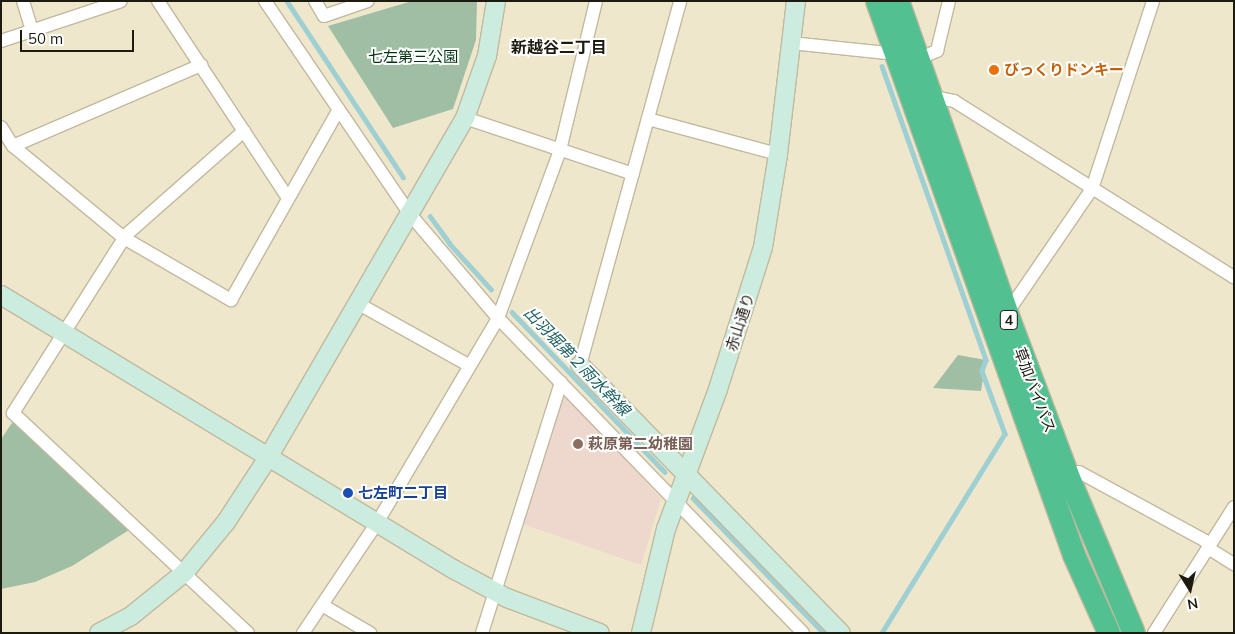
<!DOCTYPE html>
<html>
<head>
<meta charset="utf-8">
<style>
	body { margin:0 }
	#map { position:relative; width:1235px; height:634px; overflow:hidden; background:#efe7cb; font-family:Mulish,"Noto Sans JP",sans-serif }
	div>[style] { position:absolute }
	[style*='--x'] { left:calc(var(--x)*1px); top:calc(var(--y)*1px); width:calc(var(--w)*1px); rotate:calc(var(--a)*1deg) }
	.education>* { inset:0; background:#eed7cc }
	.green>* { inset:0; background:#a0bea4 }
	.stream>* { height:4.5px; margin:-2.25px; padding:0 2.25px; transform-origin:2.25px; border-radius:2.25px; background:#9ecfd2 }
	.roads { filter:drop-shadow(1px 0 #c1b99f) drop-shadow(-1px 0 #c1b99f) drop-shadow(0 1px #c1b99f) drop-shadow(0 -1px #c1b99f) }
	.street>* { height:12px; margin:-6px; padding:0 6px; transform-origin:6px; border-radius:6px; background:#fff }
	.secondary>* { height:18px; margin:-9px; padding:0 9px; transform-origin:9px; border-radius:9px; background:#cbecde }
	.highway>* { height:22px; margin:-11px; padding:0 11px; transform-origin:11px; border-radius:11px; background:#53c091 }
	.dots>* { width:14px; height:14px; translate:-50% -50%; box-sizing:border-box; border:2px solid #fff; border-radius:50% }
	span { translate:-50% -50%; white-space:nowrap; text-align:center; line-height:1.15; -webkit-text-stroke:4px #fff; paint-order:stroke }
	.shield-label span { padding:1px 4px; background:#fff; border:1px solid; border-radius:4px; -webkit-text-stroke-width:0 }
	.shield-label { font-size:14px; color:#1d1a10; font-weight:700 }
	.park-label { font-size:15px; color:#003512 }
	.food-label { font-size:15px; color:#c56008; font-weight:700 }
	.left { translate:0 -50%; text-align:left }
	.street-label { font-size:15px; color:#1d1a10 }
	.education-label { font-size:15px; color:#785e54; font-weight:700 }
	.transit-label { font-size:15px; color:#164399; font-weight:700 }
	.neighbourhood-label { font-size:16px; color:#1d1a10; font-weight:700 }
	.water-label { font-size:16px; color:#1d6063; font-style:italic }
	.frame { position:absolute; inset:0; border:2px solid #1d1a10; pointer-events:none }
	.north { position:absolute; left:1165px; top:564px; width:50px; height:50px; -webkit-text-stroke:4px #fff; paint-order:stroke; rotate:170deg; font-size:14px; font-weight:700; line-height:20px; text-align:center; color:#1d1a10 }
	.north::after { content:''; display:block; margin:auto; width:18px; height:22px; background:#1d1a10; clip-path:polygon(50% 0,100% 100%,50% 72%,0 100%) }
	.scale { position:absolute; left:20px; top:30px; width:114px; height:22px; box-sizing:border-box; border:2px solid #1d1a10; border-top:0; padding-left:6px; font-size:15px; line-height:18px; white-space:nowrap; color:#1d1a10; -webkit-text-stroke:4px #fff; paint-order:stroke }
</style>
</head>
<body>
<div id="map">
	<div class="education">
		<i style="clip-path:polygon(562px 389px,661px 499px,641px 565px,520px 523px)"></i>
	</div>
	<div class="green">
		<i style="clip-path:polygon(412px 1px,477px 1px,476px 40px,453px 109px,393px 128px,328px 26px)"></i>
		<i style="clip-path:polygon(958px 355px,986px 360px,981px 391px,933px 388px)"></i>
		<i style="clip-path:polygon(14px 420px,129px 530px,72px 566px,35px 582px,1px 589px,1px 439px)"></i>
	</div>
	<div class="stream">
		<i style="--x:287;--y:1;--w:211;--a:56.6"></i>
		<i style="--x:882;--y:66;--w:312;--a:70.5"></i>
		<i style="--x:986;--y:360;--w:12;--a:110"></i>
		<i style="--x:982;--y:371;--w:67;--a:69.9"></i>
		<i style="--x:1005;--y:434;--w:234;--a:121.7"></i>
		<i style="--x:430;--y:216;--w:34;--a:54"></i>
		<i style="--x:450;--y:244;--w:61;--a:47.7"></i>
		<i style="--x:512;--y:312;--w:221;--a:46.3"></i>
		<i style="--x:693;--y:498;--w:188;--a:45.9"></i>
	</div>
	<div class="roads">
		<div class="street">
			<i style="--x:23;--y:1;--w:31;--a:73"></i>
			<i style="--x:158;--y:1;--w:236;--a:56.6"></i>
			<i style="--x:265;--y:1;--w:256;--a:55.8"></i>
			<i style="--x:409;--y:213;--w:138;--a:49.7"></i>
			<i style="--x:498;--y:318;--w:438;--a:45.9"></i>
			<i style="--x:315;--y:1;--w:17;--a:59"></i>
			<i style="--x:324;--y:16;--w:46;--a:-18.8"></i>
			<i style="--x:1;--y:41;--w:126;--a:-18.4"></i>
			<i style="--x:791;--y:43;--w:106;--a:6"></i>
			<i style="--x:918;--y:59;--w:21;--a:-23"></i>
			<i style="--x:937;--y:51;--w:51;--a:-76.5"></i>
			<i style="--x:930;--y:96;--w:25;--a:12"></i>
			<i style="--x:954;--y:101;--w:331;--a:32.2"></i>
			<i style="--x:465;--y:118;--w:177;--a:18.4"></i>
			<i style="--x:648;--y:119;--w:135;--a:15.1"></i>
			<i style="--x:1;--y:127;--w:22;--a:58"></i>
			<i style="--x:13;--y:146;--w:144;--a:39.7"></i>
			<i style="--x:124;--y:238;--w:124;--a:30.1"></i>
			<i style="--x:231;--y:300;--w:217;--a:-60.5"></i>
			<i style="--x:244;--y:131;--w:157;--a:138.6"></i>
			<i style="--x:126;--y:235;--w:211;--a:122.4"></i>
			<i style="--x:13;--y:413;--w:322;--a:43.1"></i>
			<i style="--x:13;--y:146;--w:205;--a:-23.3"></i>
			<i style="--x:357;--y:303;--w:129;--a:29.1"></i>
			<i style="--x:1007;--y:313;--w:150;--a:-55.6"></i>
			<i style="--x:1092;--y:189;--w:198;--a:-72"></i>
			<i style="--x:580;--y:365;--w:377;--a:-74.6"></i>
			<i style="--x:1067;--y:473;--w:12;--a:-5"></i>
			<i style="--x:1079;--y:472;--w:150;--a:28.6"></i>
			<i style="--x:1208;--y:548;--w:31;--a:32"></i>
			<i style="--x:322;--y:605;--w:56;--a:30.3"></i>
			<i style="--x:303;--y:633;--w:133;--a:-56.1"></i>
			<i style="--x:377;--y:523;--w:238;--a:-59.4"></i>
			<i style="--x:498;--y:318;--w:179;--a:-69.7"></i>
			<i style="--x:560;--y:150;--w:153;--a:-76.4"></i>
			<i style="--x:482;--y:633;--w:263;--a:-72.5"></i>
			<i style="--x:1154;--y:633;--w:149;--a:-57.6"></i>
		</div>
		<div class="secondary">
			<i style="--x:1;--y:295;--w:529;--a:31.22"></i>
			<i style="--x:453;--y:569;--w:61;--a:28.2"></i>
			<i style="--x:507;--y:598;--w:99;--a:20.6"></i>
			<i style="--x:580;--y:365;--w:374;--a:45.8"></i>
			<i style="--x:99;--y:633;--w:36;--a:-28"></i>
			<i style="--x:131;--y:616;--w:68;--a:-39.1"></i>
			<i style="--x:184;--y:573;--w:66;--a:-50.5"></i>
			<i style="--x:226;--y:522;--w:79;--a:-56.9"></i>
			<i style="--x:269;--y:456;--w:391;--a:-59.9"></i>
			<i style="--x:465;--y:118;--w:66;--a:-70.5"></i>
			<i style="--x:487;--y:56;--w:56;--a:-80.7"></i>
			<i style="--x:641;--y:633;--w:107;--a:-76.5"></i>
			<i style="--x:666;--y:529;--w:149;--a:-69.6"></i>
			<i style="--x:718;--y:389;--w:149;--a:-72.4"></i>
			<i style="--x:763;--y:247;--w:94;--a:-80.8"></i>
			<i style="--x:778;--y:154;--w:154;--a:-83.3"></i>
		</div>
		<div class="highway">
			<i style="--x:877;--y:1;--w:588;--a:70.42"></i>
			<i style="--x:1074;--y:555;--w:85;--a:65.8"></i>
			<i style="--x:898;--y:1;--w:330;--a:70.7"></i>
			<i style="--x:1007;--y:313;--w:171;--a:69.4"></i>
			<i style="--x:1067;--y:473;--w:173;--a:67.3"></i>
		</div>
	</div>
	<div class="dots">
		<i style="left:994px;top:70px;background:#e8710a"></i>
		<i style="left:578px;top:444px;background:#8d6e63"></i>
		<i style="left:348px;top:493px;background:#1a4fb4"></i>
	</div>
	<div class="shield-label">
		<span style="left:1009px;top:320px">4</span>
	</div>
	<div class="park-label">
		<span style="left:413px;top:57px">七左第三公園</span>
	</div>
	<div class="food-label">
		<span class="left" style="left:1004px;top:70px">びっくりドンキー</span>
	</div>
	<div class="street-label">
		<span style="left:740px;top:322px;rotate:-72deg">赤山通り</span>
		<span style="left:1035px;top:390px;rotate:69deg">草加バイパス</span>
	</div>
	<div class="education-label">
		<span class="left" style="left:588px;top:444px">萩原第二幼稚園</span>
	</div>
	<div class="transit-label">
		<span class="left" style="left:358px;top:493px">七左町二丁目</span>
	</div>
	<div class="neighbourhood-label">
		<span style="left:559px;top:47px">新越谷二丁目</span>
	</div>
	<div class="water-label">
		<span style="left:577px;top:361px;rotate:46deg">出羽堀第２雨水幹線</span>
	</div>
	<div class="frame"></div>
	<div class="north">N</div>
	<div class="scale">50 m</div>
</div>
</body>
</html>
